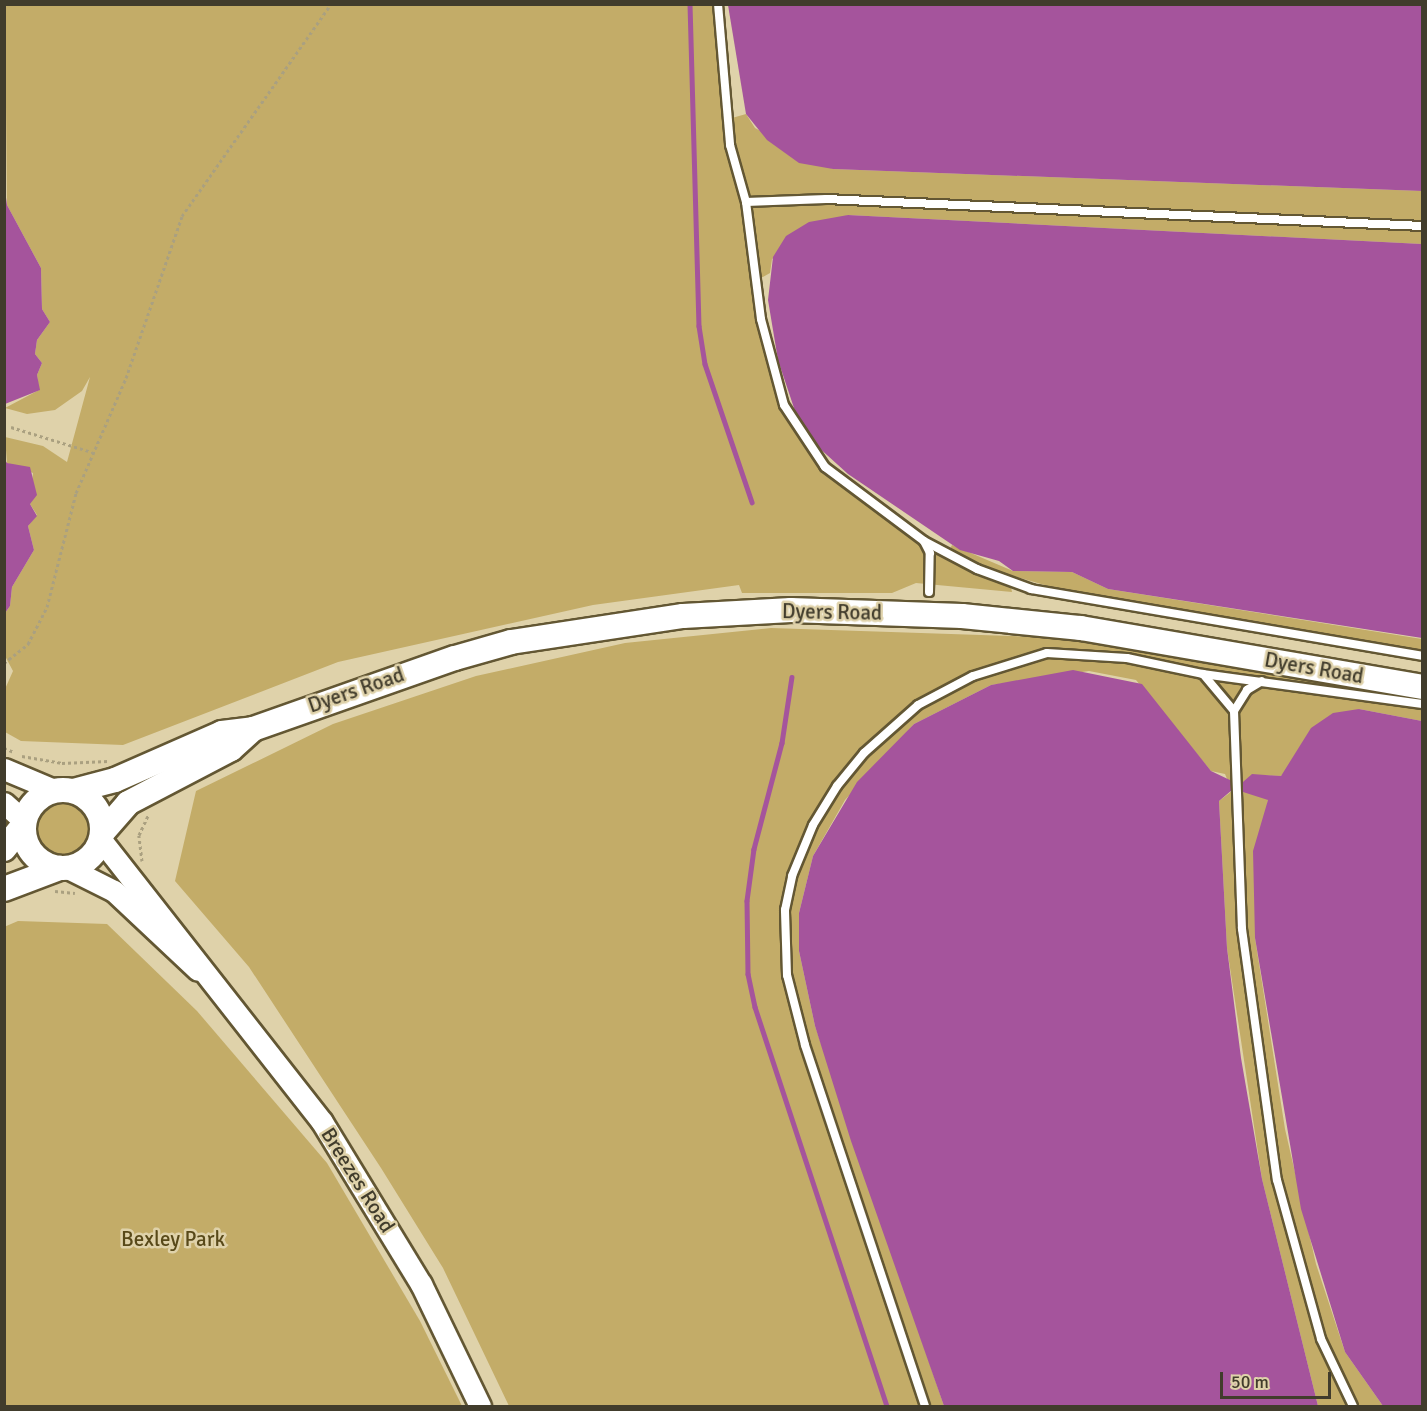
<!DOCTYPE html>
<html>
<head>
<meta charset="utf-8">
<style>
	body { margin:0 }
	#map { position:relative; width:1427px; height:1411px; overflow:hidden; background:#dfd2aa; font-family:Signika,sans-serif }
	div>[style] { position:absolute }
	[style*='--x'] { left:calc(var(--x)*1px); top:calc(var(--y)*1px); width:calc(var(--w)*1px); rotate:calc(var(--a)*1deg) }
	.green>* { inset:0; background:#c3ac68 }
	.round { border-radius:50% }
	.water>* { inset:0; background:#a5549c }
	.stream>* { height:4.5px; margin:-2.25px; padding:0 2.25px; transform-origin:2.25px; border-radius:2.25px; background:#a5549c }
	.path>* { height:3px; margin-top:-1.5px; transform-origin:0; background:repeating-linear-gradient(90deg,#aaa080 0 3px,transparent 0 6px) }
	.roads { filter:drop-shadow(2px 0 #635733) drop-shadow(-2px 0 #635733) drop-shadow(0 2px #635733) drop-shadow(0 -2px #635733) }
	.service>* { height:8px; margin:-4px; padding:0 4px; transform-origin:4px; border-radius:4px; background:#fff }
	.secondary>* { height:21px; margin:-10.5px; padding:0 10.5px; transform-origin:10.5px; border-radius:10.5px; background:#fff }
	.trunk>* { height:24px; margin:-12px; padding:0 12px; transform-origin:12px; border-radius:12px; background:#fff }
	.trunk>.ring { margin:-12px; padding:0; box-sizing:content-box; background:none; border:24px solid #fff; border-radius:50% }
	span { translate:-50% -50%; white-space:nowrap; text-align:center; line-height:1.15; -webkit-text-stroke:5px #dfd2aa; paint-order:stroke }
	.street-label { font-size:21px; color:#413c2c }
	.park-label { font-size:21px; color:#584919 }
	.frame { position:absolute; inset:0; border:6px solid #413c2c; pointer-events:none }
	.scale { position:absolute; left:1220px; top:1372px; width:111px; height:27px; box-sizing:border-box; border:3px solid #413c2c; border-top:0; padding-left:8px; font-size:18px; line-height:21px; white-space:nowrap; color:#413c2c; -webkit-text-stroke:4px #dfd2aa; paint-order:stroke }
</style>
</head>
<body>
<div id="map">
	<div class="green">
		<i style="clip-path:polygon(5px 5px,714px 5px,725px 120px,746px 114px,755px 128px,833px 169px,1422px 191px,1422px 244px,848px 215px,772px 259px,770px 273px,752px 283px,758px 328px,779px 403px,806px 450px,845px 489px,914px 538px,1011px 587px,1012px 592px,916px 583px,892px 593px,742px 593px,739px 585px,593px 605px,338px 662px,123px 745px,21px 741px,5px 732px,5px 689px,13px 671px,5px 656px,5px 613px,10px 606px,12px 587px,34px 550px,28px 526px,37px 515px,30px 504px,33px 473px,7px 463px,5px 437px,43px 446px,67px 462px,90px 377px,82px 391px,55px 410px,27px 414px,5px 408px,39px 390px,37px 375px,42px 363px,35px 354px,37px 340px,50px 322px,42px 309px,41px 268px,7px 205px)"></i>
		<i style="clip-path:polygon(952px 545px,1013px 571px,1072px 572px,1108px 589px,1422px 639px,1422px 652px,1062px 590px,979px 566px,949px 551px)"></i>
		<i style="clip-path:polygon(771px 628px,1039px 637px,1143px 649px,1318px 678px,1368px 699px,1422px 709px,1422px 721px,1359px 709px,1281px 776px,1252px 775px,1268px 800px,1255px 938px,1285px 1129px,1316px 1264px,1345px 1352px,1383px 1406px,1318px 1406px,1262px 1179px,1227px 948px,1219px 801px,1232px 791px,1225px 774px,1211px 771px,1136px 680px,1089px 671px,991px 685px,914px 724px,845px 800px,813px 856px,799px 913px,799px 951px,815px 1026px,944px 1406px,509px 1406px,443px 1268px,381px 1168px,249px 967px,175px 881px,196px 791px,333px 724px,476px 676px,625px 643px)"></i>
		<i class="round" style="left:35px;top:800px;width:56px;height:56px"></i>
		<i style="clip-path:polygon(18px 921px,107px 924px,197px 1011px,327px 1163px,420px 1321px,462px 1406px,5px 1406px,4px 927px)"></i>
	</div>
	<div class="water">
		<i style="clip-path:polygon(728px 5px,1422px 5px,1422px 191px,833px 169px,799px 163px,767px 140px,746px 114px)"></i>
		<i style="clip-path:polygon(4px 183px,7px 205px,41px 268px,42px 309px,50px 322px,37px 340px,35px 354px,42px 363px,37px 375px,40px 390px,5px 404px)"></i>
		<i style="clip-path:polygon(848px 215px,1422px 244px,1422px 638px,1108px 589px,1072px 572px,1013px 571px,999px 561px,960px 550px,848px 474px,817px 446px,795px 411px,778px 360px,768px 300px,773px 257px,786px 236px,809px 222px)"></i>
		<i style="clip-path:polygon(4px 458px,7px 463px,30px 467px,37px 495px,30px 504px,37px 516px,28px 526px,34px 550px,12px 587px,10px 606px,5px 613px)"></i>
		<i style="clip-path:polygon(1073px 670px,1142px 684px,1211px 771px,1232px 781px,1232px 790px,1219px 801px,1227px 948px,1241px 1058px,1262px 1179px,1318px 1406px,944px 1406px,851px 1141px,815px 1026px,799px 951px,799px 913px,813px 856px,857px 782px,914px 724px,991px 685px)"></i>
		<i style="clip-path:polygon(1359px 709px,1422px 721px,1422px 1406px,1383px 1406px,1345px 1352px,1301px 1209px,1255px 938px,1253px 851px,1268px 800px,1243px 792px,1243px 782px,1252px 774px,1281px 776px,1311px 728px,1333px 713px)"></i>
	</div>
	<div class="stream">
		<i style="--x:690;--y:4;--w:322;--a:88.4"></i>
		<i style="--x:699;--y:326;--w:38;--a:81"></i>
		<i style="--x:705;--y:364;--w:146;--a:71.2"></i>
		<i style="--x:792;--y:677;--w:67;--a:98.6"></i>
		<i style="--x:782;--y:743;--w:110;--a:104.8"></i>
		<i style="--x:754;--y:849;--w:52;--a:97.7"></i>
		<i style="--x:747;--y:901;--w:73;--a:89.2"></i>
		<i style="--x:748;--y:974;--w:34;--a:78"></i>
		<i style="--x:755;--y:1007;--w:420;--a:71.7"></i>
	</div>
	<div class="path">
		<i style="--x:11;--y:427;--w:85;--a:17.2"></i>
		<i style="--x:4;--y:663;--w:31;--a:-38"></i>
		<i style="--x:28;--y:644;--w:42;--a:-62.8"></i>
		<i style="--x:47;--y:607;--w:118;--a:-75.7"></i>
		<i style="--x:76;--y:493;--w:125;--a:-66.5"></i>
		<i style="--x:126;--y:378;--w:171;--a:-70.9"></i>
		<i style="--x:182;--y:216;--w:259;--a:-54.9"></i>
		<i style="--x:4;--y:748;--w:11;--a:22"></i>
		<i style="--x:22;--y:756;--w:41;--a:9.9"></i>
		<i style="--x:62;--y:763;--w:46;--a:-2.5"></i>
		<i style="--x:142;--y:861;--w:26;--a:-97"></i>
		<i style="--x:139;--y:835;--w:23;--a:-65"></i>
		<i style="--x:55;--y:891;--w:20;--a:6"></i>
	</div>
	<div class="roads">
		<div class="service">
			<i style="--x:718;--y:4;--w:142;--a:85.1"></i>
			<i style="--x:730;--y:145;--w:59;--a:74.3"></i>
			<i style="--x:924;--y:541;--w:60;--a:27.8"></i>
			<i style="--x:977;--y:569;--w:58;--a:20.3"></i>
			<i style="--x:1031;--y:589;--w:397;--a:9.7"></i>
			<i style="--x:929;--y:592;--w:39;--a:-89"></i>
			<i style="--x:930;--y:553;--w:13;--a:-117"></i>
			<i style="--x:924;--y:541;--w:124;--a:-143.2"></i>
			<i style="--x:825;--y:467;--w:74;--a:-123.5"></i>
			<i style="--x:784;--y:405;--w:89;--a:-105"></i>
			<i style="--x:761;--y:319;--w:118;--a:-97.3"></i>
			<i style="--x:746;--y:202;--w:80;--a:-2.1"></i>
			<i style="--x:826;--y:199;--w:597;--a:2.59"></i>
			<i style="--x:1203;--y:674;--w:48;--a:50"></i>
			<i style="--x:1234;--y:711;--w:218;--a:87.9"></i>
			<i style="--x:1242;--y:929;--w:253;--a:82.1"></i>
			<i style="--x:1277;--y:1180;--w:165;--a:74.5"></i>
			<i style="--x:1321;--y:1339;--w:74;--a:64.5"></i>
			<i style="--x:1234;--y:711;--w:25;--a:-58"></i>
			<i style="--x:1247;--y:690;--w:17;--a:-31"></i>
			<i style="--x:925;--y:1406;--w:380;--a:-108.4"></i>
			<i style="--x:805;--y:1045;--w:72;--a:-104.4"></i>
			<i style="--x:787;--y:975;--w:65;--a:-91.8"></i>
			<i style="--x:785;--y:910;--w:35;--a:-78"></i>
			<i style="--x:792;--y:876;--w:55;--a:-67.6"></i>
			<i style="--x:813;--y:825;--w:46;--a:-58.4"></i>
			<i style="--x:837;--y:786;--w:43;--a:-50.7"></i>
			<i style="--x:864;--y:753;--w:72;--a:-41.6"></i>
			<i style="--x:918;--y:705;--w:62;--a:-27.8"></i>
			<i style="--x:973;--y:676;--w:77;--a:-17.3"></i>
			<i style="--x:1047;--y:653;--w:80;--a:3.6"></i>
			<i style="--x:1127;--y:658;--w:78;--a:11.9"></i>
			<i style="--x:1203;--y:674;--w:221;--a:7.8"></i>
		</div>
		<div class="secondary">
			<i style="--x:4;--y:769;--w:54;--a:22.8"></i>
			<i style="--x:4;--y:803;--w:27;--a:42"></i>
			<i style="--x:101;--y:840;--w:358;--a:51.9"></i>
			<i style="--x:322;--y:1122;--w:190;--a:58.6"></i>
			<i style="--x:421;--y:1284;--w:136;--a:64.2"></i>
			<i style="--x:68;--y:868;--w:51;--a:26.6"></i>
			<i style="--x:114;--y:891;--w:115;--a:43.2"></i>
		</div>
		<div class="trunk">
			<i class="ring" style="left:24px;top:790px;width:54px;height:54px"></i>
			<i style="--x:73;--y:791;--w:43;--a:-14.7"></i>
			<i style="--x:115;--y:780;--w:117;--a:-23.7"></i>
			<i style="--x:222;--y:733;--w:31;--a:-7"></i>
			<i style="--x:253;--y:729;--w:214;--a:-19.4"></i>
			<i style="--x:455;--y:658;--w:58;--a:-15.9"></i>
			<i style="--x:511;--y:642;--w:174;--a:-8.6"></i>
			<i style="--x:683;--y:616;--w:108;--a:-3.2"></i>
			<i style="--x:791;--y:610;--w:171;--a:2"></i>
			<i style="--x:962;--y:616;--w:120;--a:5.8"></i>
			<i style="--x:1081;--y:628;--w:346;--a:9.8"></i>
			<i style="--x:103;--y:832;--w:38;--a:-49"></i>
			<i style="--x:128;--y:803;--w:116;--a:-27.7"></i>
			<i style="--x:231;--y:749;--w:30;--a:-42"></i>
			<i style="--x:4;--y:849;--w:32;--a:-51"></i>
			<i style="--x:4;--y:889;--w:60;--a:-20.6"></i>
		</div>
	</div>
	<div class="street-label">
		<span style="left:832px;top:612px;rotate:1deg">Dyers Road</span>
		<span style="left:1314px;top:668px;rotate:10deg">Dyers Road</span>
		<span style="left:356px;top:690px;rotate:-19deg">Dyers Road</span>
		<span style="left:358px;top:1180px;rotate:58deg">Breezes Road</span>
	</div>
	<div class="park-label">
		<span style="left:173px;top:1239px">Bexley Park</span>
	</div>
	<div class="frame"></div>
	<div class="scale">50 m</div>
</div>
</body>
</html>
